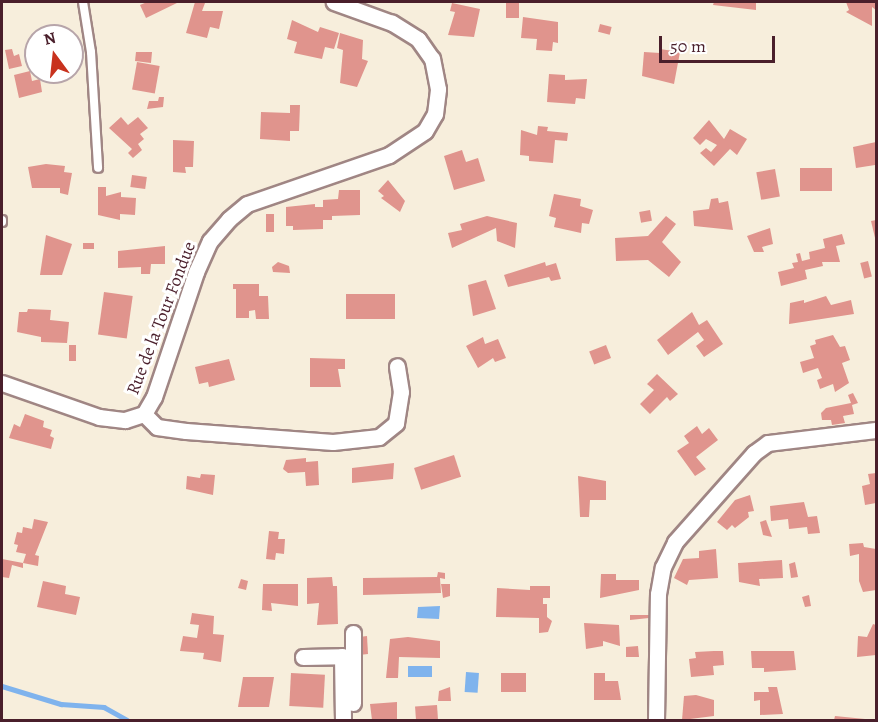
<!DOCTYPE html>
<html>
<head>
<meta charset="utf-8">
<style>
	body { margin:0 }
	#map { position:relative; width:878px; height:722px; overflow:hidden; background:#f7eedc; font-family:Alegreya,serif }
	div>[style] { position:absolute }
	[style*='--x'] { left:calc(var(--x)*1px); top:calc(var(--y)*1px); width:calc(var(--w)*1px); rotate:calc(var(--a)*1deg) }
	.water>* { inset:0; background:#7fb3ed; transform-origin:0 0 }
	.stream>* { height:4.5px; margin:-2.25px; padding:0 2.25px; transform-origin:2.25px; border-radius:2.25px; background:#7fb3ed }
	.building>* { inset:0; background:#e0948d; transform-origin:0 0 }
	.roads { filter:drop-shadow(2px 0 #a08684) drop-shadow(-2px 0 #a08684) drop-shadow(0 2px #a08684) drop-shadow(0 -2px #a08684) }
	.lane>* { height:8px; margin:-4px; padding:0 4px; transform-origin:4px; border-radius:4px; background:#fff }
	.street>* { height:15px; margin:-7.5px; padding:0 7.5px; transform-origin:7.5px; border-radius:7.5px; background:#fff }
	span { translate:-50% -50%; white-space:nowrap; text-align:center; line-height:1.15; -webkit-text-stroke:6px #fff; paint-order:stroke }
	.street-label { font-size:18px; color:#4a1f2b }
	.frame { position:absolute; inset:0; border:3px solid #4a1f2b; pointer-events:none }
	.north { position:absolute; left:24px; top:24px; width:60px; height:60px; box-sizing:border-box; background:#fff; border:2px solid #b7a5aa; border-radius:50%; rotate:345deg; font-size:16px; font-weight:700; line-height:24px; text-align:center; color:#4a1f2b }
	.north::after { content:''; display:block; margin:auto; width:21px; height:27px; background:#c8321e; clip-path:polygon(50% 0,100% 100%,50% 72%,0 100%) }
	.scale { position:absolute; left:659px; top:36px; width:116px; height:27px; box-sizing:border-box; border:3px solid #4a1f2b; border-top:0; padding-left:8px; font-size:18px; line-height:21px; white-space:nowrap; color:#4a1f2b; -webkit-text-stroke:4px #fff; paint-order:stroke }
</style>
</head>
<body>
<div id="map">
	<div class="water">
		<i style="clip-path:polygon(440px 606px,439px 619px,417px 618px,418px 607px)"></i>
		<i style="left:432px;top:666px;width:11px;height:24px;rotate:90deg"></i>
		<i style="left:466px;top:672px;width:13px;height:20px;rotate:4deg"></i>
	</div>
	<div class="stream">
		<i style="--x:2;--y:686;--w:62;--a:17"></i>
		<i style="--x:61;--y:704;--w:43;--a:4"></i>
		<i style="--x:104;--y:707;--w:26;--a:29"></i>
	</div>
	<div class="building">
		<i style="clip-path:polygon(147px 2px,179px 2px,146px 18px,140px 5px)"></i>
		<i style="clip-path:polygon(195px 2px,205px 3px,202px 11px,223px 11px,219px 29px,210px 27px,207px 38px,186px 33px)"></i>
		<i style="left:506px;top:2px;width:13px;height:16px"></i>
		<i style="clip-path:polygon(714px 2px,756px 2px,756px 10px,713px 5px)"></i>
		<i style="clip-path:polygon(846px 2px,876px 2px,876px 10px,872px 7px,872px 26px,846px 12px,849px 10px)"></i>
		<i style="clip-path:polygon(452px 3px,480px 9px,474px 37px,448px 35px,455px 12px,450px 11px)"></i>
		<i style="clip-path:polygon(523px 17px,558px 22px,558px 43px,553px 42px,552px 51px,536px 50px,537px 39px,521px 38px)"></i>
		<i style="clip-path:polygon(292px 20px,318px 32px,320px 27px,339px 33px,334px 49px,325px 47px,322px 59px,294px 53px,297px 42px,287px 39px)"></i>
		<i style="left:600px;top:24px;width:12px;height:8px;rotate:14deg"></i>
		<i style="clip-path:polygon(340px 33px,363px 40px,362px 59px,368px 61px,357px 87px,340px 83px,343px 50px,337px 48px)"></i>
		<i style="clip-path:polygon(12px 49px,14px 56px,19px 54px,22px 66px,9px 69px,5px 50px)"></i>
		<i style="clip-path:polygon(660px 49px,680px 52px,674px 84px,642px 76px,644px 52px,660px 53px)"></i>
		<i style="clip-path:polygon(136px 52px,152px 52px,151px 63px,135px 61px)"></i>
		<i style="left:137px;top:62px;width:23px;height:28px;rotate:10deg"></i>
		<i style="clip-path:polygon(30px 71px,32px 81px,40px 79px,42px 92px,19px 98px,14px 75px)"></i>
		<i style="clip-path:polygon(549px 74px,565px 75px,565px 80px,587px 79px,585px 99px,576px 98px,575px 104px,547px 102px)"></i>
		<i style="clip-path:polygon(159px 97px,164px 97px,163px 107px,147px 109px,149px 101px,158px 101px)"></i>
		<i style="clip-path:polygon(290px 105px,300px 105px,299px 131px,290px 131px,290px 141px,260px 139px,261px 112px,290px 113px)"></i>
		<i style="clip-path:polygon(121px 117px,128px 125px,138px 117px,148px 128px,140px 134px,144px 139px,138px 144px,142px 150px,133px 158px,128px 153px,132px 149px,109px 128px)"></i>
		<i style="clip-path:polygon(709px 120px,724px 139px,730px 129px,747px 139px,737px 155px,730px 149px,714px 166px,700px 153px,706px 148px,711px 152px,717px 145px,706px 139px,700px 145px,693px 138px)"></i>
		<i style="clip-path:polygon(538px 126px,548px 127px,547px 131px,568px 133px,567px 141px,555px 140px,553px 163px,529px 161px,529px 156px,520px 155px,521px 130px,537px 135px)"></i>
		<i style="clip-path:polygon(173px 140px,194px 141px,193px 167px,185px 167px,186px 173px,173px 172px)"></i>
		<i style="clip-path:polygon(876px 142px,875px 165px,856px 168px,853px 147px)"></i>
		<i style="clip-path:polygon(462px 150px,466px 162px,478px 158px,485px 181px,454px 190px,444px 156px)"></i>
		<i style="clip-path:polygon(46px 164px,65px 166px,64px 172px,72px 173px,68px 195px,60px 193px,60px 188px,32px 188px,28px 167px)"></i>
		<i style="left:800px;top:168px;width:32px;height:23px"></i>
		<i style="left:775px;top:169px;width:28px;height:19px;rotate:80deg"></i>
		<i style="left:132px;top:175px;width:15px;height:12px;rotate:8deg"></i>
		<i style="clip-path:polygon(388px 180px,405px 201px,400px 212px,381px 198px,384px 196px,378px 191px)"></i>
		<i style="clip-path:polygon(98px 187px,106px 187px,106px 196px,121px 192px,121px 197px,136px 198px,135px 215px,120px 214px,120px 220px,98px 215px)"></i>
		<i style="clip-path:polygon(339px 190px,360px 190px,360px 215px,332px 216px,332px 220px,323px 220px,323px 229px,293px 230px,293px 226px,286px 226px,286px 207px,315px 204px,315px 207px,323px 207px,323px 200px,338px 199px)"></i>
		<i style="clip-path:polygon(554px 194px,581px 199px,580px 206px,593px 210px,589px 224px,582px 223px,581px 233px,554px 227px,556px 218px,549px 216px)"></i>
		<i style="clip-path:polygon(718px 198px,719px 203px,728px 201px,733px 230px,694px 226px,693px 211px,709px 209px,711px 199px)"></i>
		<i style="left:650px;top:210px;width:11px;height:11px;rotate:80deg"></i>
		<i style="left:274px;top:214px;width:18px;height:8px;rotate:90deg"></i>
		<i style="clip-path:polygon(487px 216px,517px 223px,515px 248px,497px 241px,496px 228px,452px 248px,448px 233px,462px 230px,460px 224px)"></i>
		<i style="clip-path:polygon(666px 216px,676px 224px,662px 242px,681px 262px,669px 277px,648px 260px,616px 261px,615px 238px,648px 236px)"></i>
		<i style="clip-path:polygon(876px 220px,876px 242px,871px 221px)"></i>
		<i style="clip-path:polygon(770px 228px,773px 244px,762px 247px,764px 252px,754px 252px,747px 236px)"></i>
		<i style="clip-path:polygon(842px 234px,845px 244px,836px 246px,840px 262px,822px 262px,823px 266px,805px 270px,807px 279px,781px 286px,778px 272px,794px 268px,792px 263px,798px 262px,796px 254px,800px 253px,802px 261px,810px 259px,809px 252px,825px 248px,823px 239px)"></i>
		<i style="clip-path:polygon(46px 235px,72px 244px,62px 275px,40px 275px)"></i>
		<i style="left:83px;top:243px;width:11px;height:6px"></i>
		<i style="clip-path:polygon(165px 246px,165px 264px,151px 264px,150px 274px,141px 274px,141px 267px,118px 268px,118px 251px)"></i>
		<i style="left:868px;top:261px;width:16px;height:8px;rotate:76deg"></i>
		<i style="clip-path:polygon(278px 262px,289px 266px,290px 273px,273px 272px,272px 267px)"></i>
		<i style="clip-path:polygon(545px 262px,546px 266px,556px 263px,561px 279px,551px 281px,549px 277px,508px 287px,504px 275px)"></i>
		<i style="clip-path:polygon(486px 280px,496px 309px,473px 316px,468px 285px)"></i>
		<i style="clip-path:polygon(233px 284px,259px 284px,259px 296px,268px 296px,269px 319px,256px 319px,255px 310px,249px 311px,249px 318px,236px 318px,236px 289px,233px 289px)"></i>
		<i style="left:104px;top:292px;width:29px;height:43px;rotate:8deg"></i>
		<i style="left:346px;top:294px;width:49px;height:25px"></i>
		<i style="clip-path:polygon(826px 296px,831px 305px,851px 300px,854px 314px,789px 324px,790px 303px,804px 300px,804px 303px)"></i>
		<i style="clip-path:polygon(28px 309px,51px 310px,50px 320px,69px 322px,67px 343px,41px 342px,41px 337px,17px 332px,19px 312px,27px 312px)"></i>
		<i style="clip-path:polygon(692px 312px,699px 325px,707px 320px,723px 344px,704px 357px,696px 346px,704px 340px,698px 332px,668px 355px,657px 340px)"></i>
		<i style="clip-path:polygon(833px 335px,840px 347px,845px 346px,850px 360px,842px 363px,849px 383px,835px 392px,833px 384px,820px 389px,817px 380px,822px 378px,818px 368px,803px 373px,800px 362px,814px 358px,810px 346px,816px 344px,815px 340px)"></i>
		<i style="clip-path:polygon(483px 337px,485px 344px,498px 339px,506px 358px,495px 362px,493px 358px,478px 368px,466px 346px)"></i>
		<i style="left:69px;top:345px;width:7px;height:16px"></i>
		<i style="left:606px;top:345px;width:14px;height:18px;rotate:69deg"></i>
		<i style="clip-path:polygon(310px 358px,345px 359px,345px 369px,338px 369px,341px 387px,310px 387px)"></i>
		<i style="clip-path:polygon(229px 359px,235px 380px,209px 387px,208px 382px,199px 384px,195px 367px)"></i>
		<i style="clip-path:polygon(657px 374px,678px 394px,670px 401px,667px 397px,650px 414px,640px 404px,654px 390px,647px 384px)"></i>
		<i style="clip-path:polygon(853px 393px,858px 403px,852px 405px,854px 414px,843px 416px,845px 423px,832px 425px,831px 420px,822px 420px,821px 413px,826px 408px,851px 403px,848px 395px)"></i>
		<i style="clip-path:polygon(25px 414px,44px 421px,43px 427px,52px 430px,50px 436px,54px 438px,51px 449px,9px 438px,14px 424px,20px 427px)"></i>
		<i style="clip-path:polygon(697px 426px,702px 434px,709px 428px,718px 440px,696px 457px,706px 469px,695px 476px,677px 451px,689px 443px,684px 436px)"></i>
		<i style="left:454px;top:455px;width:23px;height:42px;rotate:72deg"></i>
		<i style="clip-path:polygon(306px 458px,306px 462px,318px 461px,319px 485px,306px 486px,305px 472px,288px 473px,283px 469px,286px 460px)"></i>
		<i style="clip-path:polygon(394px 463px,393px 479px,352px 483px,352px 468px)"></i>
		<i style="clip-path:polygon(876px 473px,876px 503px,865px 505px,862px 486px,870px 484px,868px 474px)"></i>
		<i style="clip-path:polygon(201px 474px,215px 475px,213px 495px,186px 489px,187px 476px,200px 478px)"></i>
		<i style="clip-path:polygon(578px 476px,606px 481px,606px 500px,590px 500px,589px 517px,580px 517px)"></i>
		<i style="clip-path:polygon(750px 495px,754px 511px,748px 512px,749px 517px,735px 528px,732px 525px,727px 530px,717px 522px,735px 500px)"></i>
		<i style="clip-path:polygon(804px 502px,808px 517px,817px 516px,820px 533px,808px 534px,807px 527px,789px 529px,788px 519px,771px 521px,770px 506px)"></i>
		<i style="clip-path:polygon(34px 519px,48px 522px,35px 555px,39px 556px,38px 566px,23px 563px,26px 554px,16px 552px,18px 545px,14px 544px,17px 532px,22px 533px,23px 527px,32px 529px)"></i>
		<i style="clip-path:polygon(766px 520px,772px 537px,763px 535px,760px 522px)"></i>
		<i style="clip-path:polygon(269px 531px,279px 532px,278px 539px,285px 539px,284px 554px,276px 553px,275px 560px,266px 559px)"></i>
		<i style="clip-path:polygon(863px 543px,864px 547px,876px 549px,876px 590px,863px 592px,859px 581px,859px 554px,850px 556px,849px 544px)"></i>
		<i style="clip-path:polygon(716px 549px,718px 578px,689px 580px,687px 585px,674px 578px,683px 559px,699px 558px,699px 551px)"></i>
		<i style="clip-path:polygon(2px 559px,23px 563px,23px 568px,12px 565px,9px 578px,2px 577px)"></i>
		<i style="clip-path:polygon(782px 560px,783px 578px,759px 579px,760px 586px,739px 582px,738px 563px)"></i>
		<i style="clip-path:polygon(795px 562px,798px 577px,791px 578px,789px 564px)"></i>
		<i style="clip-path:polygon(438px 572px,445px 573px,445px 579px,440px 578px,441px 593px,363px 595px,363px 578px,437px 577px)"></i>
		<i style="clip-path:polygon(601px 574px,616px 574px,616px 580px,639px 580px,639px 590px,600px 598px)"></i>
		<i style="clip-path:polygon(332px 577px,333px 586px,337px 586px,338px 624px,317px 625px,319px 603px,307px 604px,307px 578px)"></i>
		<i style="clip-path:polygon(241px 579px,248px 581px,246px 590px,238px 588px)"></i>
		<i style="clip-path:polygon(43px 581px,66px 586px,65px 594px,80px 597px,76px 615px,37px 607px)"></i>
		<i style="clip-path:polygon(263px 584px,298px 584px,298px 606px,271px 603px,272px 611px,262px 610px)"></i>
		<i style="clip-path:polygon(441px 584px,450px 584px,450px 596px,443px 598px)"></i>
		<i style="clip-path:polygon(530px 586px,550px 586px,550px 598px,543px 598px,543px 604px,547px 604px,547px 617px,552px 621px,548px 632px,539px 633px,539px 618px,496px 617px,497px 588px,530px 590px)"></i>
		<i style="clip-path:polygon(809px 595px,811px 606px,805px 607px,802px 597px)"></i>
		<i style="clip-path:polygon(192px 613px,214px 616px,213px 634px,224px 635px,221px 662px,203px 659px,204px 653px,180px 651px,183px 636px,197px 638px,199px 625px,190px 624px)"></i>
		<i style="clip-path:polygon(630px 615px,649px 615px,649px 618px,630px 620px)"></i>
		<i style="clip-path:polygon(584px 623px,619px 625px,620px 646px,603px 641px,603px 646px,586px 649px)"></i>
		<i style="clip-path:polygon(873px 624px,876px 625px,876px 655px,857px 657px,858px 636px,867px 637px)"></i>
		<i style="clip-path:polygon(367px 636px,368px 654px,359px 655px,359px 637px)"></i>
		<i style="clip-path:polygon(408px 637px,440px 641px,440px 658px,399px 657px,398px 678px,386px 678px,390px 639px)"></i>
		<i style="clip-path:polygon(638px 646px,639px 657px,626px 657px,626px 647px)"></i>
		<i style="clip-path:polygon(714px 651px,723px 651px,724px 665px,713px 666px,714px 675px,691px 677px,689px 659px,696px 658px,695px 652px)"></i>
		<i style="clip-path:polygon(751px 651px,794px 651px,796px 670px,764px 672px,764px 668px,752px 668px)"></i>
		<i style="left:291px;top:673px;width:34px;height:33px;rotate:3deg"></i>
		<i style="left:501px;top:673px;width:25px;height:19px"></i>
		<i style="clip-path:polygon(594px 673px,605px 673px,605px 681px,618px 681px,621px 700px,594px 700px)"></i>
		<i style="clip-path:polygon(243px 677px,274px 677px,269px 707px,238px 707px)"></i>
		<i style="clip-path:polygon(450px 687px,451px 701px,438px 701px,439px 691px)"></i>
		<i style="clip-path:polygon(768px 687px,777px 687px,783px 714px,760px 715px,760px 700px,754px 701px,754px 692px,769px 692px)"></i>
		<i style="clip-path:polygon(696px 695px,714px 700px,714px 716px,682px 720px,684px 696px)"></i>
		<i style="clip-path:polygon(397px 702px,397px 720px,372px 720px,370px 704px)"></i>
		<i style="left:437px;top:705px;width:15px;height:22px;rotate:86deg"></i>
		<i style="clip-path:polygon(835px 716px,865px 719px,865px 720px,834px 720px)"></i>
	</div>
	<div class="roads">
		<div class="lane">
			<i style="--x:83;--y:2;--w:51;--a:80.9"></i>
			<i style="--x:91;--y:52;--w:116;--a:86.5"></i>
			<i style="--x:2;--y:222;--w:2;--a:-90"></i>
		</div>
		<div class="street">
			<i style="--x:2;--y:383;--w:103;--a:19.3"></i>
			<i style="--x:99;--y:417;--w:26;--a:7"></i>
			<i style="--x:125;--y:420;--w:20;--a:-18"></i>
			<i style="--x:144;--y:414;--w:20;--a:-60"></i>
			<i style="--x:154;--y:397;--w:132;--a:-71.4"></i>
			<i style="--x:196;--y:272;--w:34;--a:-66"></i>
			<i style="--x:210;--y:241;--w:29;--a:-49"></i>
			<i style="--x:229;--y:219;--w:23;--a:-40"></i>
			<i style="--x:247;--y:204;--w:150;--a:-19"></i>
			<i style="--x:389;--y:155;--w:43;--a:-33.7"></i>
			<i style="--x:425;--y:131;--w:20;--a:-60"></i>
			<i style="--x:435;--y:114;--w:25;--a:-83"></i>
			<i style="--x:438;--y:89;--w:31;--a:-101"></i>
			<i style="--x:432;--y:59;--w:24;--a:-125"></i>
			<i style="--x:418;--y:39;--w:31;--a:-148"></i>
			<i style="--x:392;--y:23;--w:62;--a:-160.1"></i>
			<i style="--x:144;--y:414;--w:18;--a:45"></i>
			<i style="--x:157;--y:427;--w:29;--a:8"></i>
			<i style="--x:186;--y:431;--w:147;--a:4.3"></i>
			<i style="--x:333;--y:442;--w:46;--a:-6.2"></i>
			<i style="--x:379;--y:437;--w:22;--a:-39"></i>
			<i style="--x:396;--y:423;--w:31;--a:-81"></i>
			<i style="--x:401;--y:392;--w:26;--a:-99"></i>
			<i style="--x:353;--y:633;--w:70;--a:90"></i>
			<i style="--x:303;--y:657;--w:39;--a:-1"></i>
			<i style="--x:342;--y:656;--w:64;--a:89.1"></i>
			<i style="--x:656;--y:720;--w:126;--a:-89.1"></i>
			<i style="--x:658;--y:594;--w:27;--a:-80"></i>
			<i style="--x:663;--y:567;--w:28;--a:-64"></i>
			<i style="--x:675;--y:542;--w:119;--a:-48.4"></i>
			<i style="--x:754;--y:453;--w:17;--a:-36"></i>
			<i style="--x:768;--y:443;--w:109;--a:-6.9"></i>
		</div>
	</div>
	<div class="street-label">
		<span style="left:161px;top:318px;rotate:-69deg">Rue de la Tour Fondue</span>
	</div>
	<div class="frame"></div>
	<div class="north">N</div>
	<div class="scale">50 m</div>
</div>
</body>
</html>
